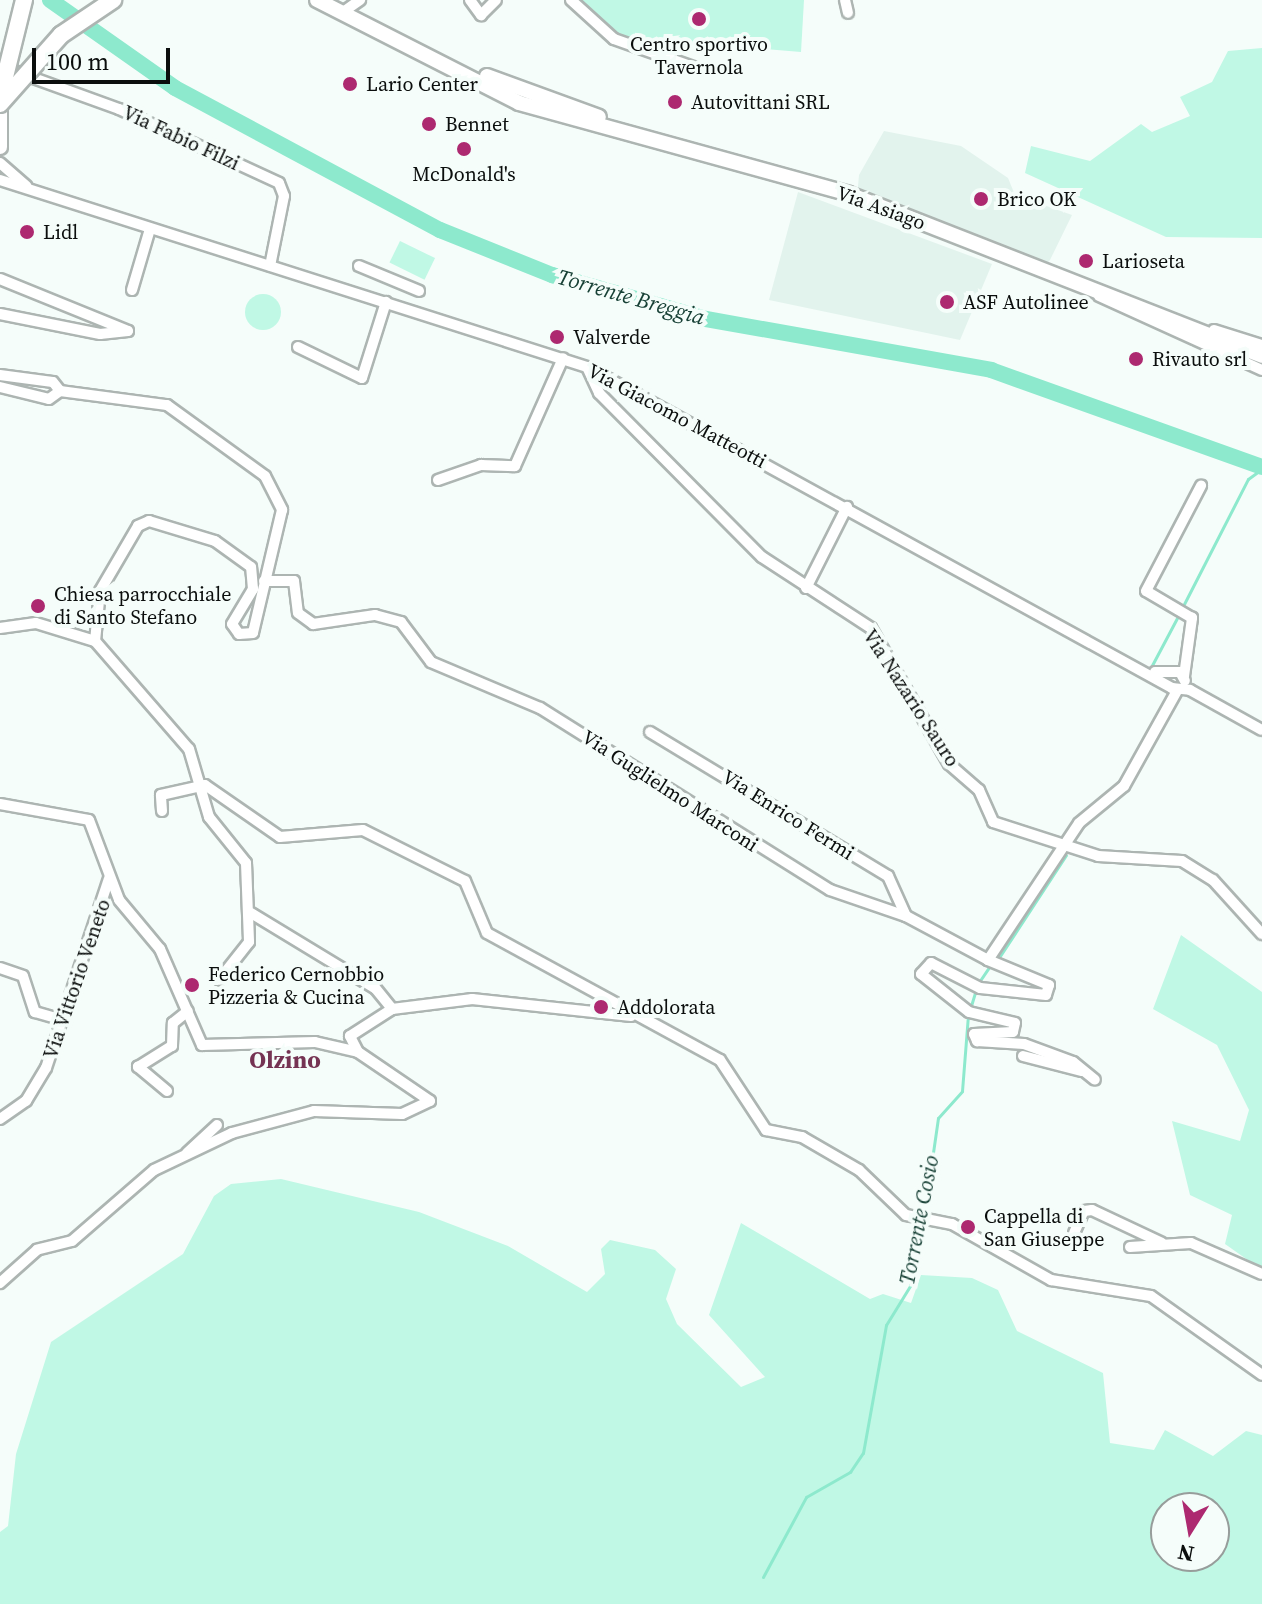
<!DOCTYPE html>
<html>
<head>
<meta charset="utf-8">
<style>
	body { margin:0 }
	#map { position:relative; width:1262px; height:1604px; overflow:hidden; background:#f5fdfa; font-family:"Source Serif 4",serif }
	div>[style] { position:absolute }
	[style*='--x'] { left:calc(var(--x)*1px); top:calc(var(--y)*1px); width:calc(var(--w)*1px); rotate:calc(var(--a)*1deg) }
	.built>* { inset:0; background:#e2f3ed }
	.green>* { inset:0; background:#c0f8e5; transform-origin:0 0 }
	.round { border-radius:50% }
	.stream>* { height:3px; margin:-1.5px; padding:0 1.5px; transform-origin:1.5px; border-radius:1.5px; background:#8de9cd }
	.river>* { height:16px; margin:-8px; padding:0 8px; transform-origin:8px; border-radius:8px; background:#8de9cd }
	.roads { filter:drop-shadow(2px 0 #adb5b2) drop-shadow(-2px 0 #adb5b2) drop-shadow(0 2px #adb5b2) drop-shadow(0 -2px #adb5b2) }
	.minor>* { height:10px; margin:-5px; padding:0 5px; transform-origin:5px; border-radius:5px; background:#fff }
	.major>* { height:14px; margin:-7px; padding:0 7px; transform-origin:7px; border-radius:7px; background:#fff }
	.bridges { filter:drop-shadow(2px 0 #adb5b2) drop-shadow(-2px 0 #adb5b2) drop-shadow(0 2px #adb5b2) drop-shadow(0 -2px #adb5b2) }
	.highway-bridge>* { height:16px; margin:-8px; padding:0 8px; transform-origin:8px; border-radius:8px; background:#fff }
	.dots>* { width:22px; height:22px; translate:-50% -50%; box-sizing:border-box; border:4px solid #f5fdfa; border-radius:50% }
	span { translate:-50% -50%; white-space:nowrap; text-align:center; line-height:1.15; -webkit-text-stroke:8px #f5fdfa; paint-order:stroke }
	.poi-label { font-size:20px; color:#0b0e0d }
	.left { translate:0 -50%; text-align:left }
	.street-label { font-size:20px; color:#0b0e0d }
	.water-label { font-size:22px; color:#184136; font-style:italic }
	.quarter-label { font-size:24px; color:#753353; font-weight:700 }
	.north { position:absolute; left:1150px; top:1492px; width:80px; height:80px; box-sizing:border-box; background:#f5fdfa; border:2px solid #979d9b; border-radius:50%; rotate:191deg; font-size:22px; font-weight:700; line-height:32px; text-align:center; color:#0b0e0d }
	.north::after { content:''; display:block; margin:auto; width:28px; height:36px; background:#ad2970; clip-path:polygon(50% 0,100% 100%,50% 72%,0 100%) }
	.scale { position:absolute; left:32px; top:48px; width:138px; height:36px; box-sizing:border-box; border:4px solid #0b0e0d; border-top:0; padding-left:10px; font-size:24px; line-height:28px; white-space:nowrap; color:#0b0e0d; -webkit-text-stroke:6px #f5fdfa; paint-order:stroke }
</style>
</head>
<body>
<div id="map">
	<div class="built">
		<i style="clip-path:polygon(884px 131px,961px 146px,1008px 178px,1015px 195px,1072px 215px,1050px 260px,1040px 270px,857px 197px,859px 175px)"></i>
		<i style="clip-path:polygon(798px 192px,992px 264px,960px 340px,769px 300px)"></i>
	</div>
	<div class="green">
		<i style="clip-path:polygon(575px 0,804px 0,801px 52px,615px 37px)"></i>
		<i style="clip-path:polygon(1262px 48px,1262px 238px,1166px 237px,1025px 173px,1031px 146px,1090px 161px,1141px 124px,1152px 132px,1190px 116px,1180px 97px,1212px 82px,1228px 51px)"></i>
		<i style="left:400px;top:241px;width:39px;height:24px;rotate:26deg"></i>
		<i class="round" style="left:245px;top:294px;width:36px;height:36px"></i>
		<i style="clip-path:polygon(1181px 935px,1262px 992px,1262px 1270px,1225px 1244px,1232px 1215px,1190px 1195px,1172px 1121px,1240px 1141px,1249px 1110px,1217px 1045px,1153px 1009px)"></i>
		<i style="clip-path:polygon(evenodd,281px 1179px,419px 1212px,508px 1246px,587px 1292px,605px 1274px,601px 1249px,610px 1240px,655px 1250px,676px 1269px,666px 1299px,677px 1324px,741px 1387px,765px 1377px,709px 1315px,741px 1223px,870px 1299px,883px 1294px,911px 1303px,921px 1275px,972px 1278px,998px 1290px,1017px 1331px,1103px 1373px,1110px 1443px,1154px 1450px,1165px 1430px,1213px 1456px,1246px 1431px,1262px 1435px,1262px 1604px,0 1604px,0 1532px,8px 1526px,16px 1454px,51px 1342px,183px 1254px,214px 1196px,231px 1184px,281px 1179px,1166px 1508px,1214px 1508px,1214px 1556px,1166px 1556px,1166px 1508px)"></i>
	</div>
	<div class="stream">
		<i style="--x:1184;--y:604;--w:140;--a:-62.9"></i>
		<i style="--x:1248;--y:479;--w:17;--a:-36"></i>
		<i style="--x:1150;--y:669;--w:58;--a:-62.1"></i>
		<i style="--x:998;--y:959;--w:124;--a:-56.8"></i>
		<i style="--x:979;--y:982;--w:18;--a:-56"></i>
		<i style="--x:970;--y:1009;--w:21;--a:-73"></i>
		<i style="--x:924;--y:1215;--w:98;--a:-81.8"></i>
		<i style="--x:938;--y:1118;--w:36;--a:-48"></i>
		<i style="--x:962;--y:1091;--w:76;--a:-85.5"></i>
		<i style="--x:763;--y:1577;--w:91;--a:-61.7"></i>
		<i style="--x:806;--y:1497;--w:51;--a:-29.6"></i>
		<i style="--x:850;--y:1472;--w:23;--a:-56"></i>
		<i style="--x:863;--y:1453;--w:130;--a:-79.8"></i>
		<i style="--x:886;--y:1325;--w:46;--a:-58.4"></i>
		<i style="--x:910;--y:1286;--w:65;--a:-79.4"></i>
	</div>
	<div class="river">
		<i style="--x:50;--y:0;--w:153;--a:35.1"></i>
		<i style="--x:175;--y:88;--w:301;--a:28.2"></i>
		<i style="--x:440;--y:230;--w:121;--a:21.9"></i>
		<i style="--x:552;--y:275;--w:160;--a:15.9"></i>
		<i style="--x:706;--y:319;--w:290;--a:10.1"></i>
		<i style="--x:991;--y:370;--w:288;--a:19.7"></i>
	</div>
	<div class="roads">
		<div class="minor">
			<i style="--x:470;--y:0;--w:19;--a:54"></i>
			<i style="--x:481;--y:15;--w:21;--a:-45"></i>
			<i style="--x:571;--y:0;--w:58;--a:42.2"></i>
			<i style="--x:614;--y:39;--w:84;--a:19.5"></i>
			<i style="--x:845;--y:0;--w:13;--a:77"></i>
			<i style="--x:343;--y:12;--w:21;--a:-35"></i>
			<i style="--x:3;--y:67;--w:123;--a:19.9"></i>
			<i style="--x:119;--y:109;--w:176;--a:24.8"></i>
			<i style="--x:279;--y:183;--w:14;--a:69"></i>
			<i style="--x:284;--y:196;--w:71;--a:101.3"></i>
			<i style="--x:0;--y:163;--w:35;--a:41"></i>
			<i style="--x:0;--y:180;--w:616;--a:17.67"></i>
			<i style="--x:587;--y:367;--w:667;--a:28.75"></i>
			<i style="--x:1172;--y:688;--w:18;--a:6"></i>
			<i style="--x:1190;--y:690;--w:82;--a:29.1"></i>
			<i style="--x:359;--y:266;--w:65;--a:22.6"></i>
			<i style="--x:0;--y:279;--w:138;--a:22.1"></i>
			<i style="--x:128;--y:331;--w:28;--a:174"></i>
			<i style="--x:100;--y:334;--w:102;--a:-168.7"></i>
			<i style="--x:132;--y:290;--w:64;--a:-73.6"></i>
			<i style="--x:1099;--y:296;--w:179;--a:24.4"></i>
			<i style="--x:1214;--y:330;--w:50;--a:17.4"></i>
			<i style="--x:298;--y:347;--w:71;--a:25.8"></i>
			<i style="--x:362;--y:378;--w:80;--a:-72.5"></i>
			<i style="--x:587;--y:367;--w:29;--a:65"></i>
			<i style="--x:599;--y:393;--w:231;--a:45.2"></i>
			<i style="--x:762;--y:557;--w:130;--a:33.1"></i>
			<i style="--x:871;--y:628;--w:157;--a:60.2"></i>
			<i style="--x:949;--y:764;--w:40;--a:41"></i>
			<i style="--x:979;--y:790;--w:35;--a:66"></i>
			<i style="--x:993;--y:822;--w:110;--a:17.9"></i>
			<i style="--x:1098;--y:856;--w:84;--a:3.4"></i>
			<i style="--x:1182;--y:861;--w:36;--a:32"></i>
			<i style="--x:1213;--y:880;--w:73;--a:47.8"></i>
			<i style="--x:0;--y:375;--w:53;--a:7.5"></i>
			<i style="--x:53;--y:382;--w:11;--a:52"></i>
			<i style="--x:0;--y:387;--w:50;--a:13.8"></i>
			<i style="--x:49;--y:399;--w:14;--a:-36"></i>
			<i style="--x:60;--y:391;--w:108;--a:7.5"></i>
			<i style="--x:167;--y:405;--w:121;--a:35.9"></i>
			<i style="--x:265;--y:476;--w:38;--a:63"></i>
			<i style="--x:282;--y:510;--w:126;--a:103.3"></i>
			<i style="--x:253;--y:633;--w:14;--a:176"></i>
			<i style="--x:239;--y:634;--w:12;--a:-125"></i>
			<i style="--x:232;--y:624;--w:41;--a:-59"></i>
			<i style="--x:253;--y:589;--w:22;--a:-95"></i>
			<i style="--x:251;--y:567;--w:44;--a:-144.2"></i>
			<i style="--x:215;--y:541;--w:69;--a:-163.1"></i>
			<i style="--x:149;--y:521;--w:12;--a:156"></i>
			<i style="--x:138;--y:526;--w:75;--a:120.3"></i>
			<i style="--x:100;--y:591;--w:50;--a:95.7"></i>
			<i style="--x:438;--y:480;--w:46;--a:-19.2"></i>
			<i style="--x:481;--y:465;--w:34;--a:2"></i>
			<i style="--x:515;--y:466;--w:118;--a:-66"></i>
			<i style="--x:264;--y:581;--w:30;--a:0"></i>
			<i style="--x:294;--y:581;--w:32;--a:83"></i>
			<i style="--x:298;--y:613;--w:19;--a:36"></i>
			<i style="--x:313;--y:624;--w:63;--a:-8.3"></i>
			<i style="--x:375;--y:615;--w:27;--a:15"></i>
			<i style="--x:401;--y:622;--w:50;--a:53.1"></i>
			<i style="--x:431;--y:662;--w:118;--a:22.9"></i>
			<i style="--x:540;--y:708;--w:342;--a:32.1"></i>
			<i style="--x:830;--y:890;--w:80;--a:18.9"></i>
			<i style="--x:906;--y:916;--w:93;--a:28.2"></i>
			<i style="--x:988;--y:960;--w:164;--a:-56.4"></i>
			<i style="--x:1079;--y:823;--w:58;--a:-39.4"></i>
			<i style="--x:1124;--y:786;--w:111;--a:-60.9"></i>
			<i style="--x:806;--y:588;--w:91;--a:-63.2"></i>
			<i style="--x:0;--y:628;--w:36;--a:-8"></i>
			<i style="--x:36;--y:623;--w:62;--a:17"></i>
			<i style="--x:95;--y:641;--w:143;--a:49"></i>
			<i style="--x:189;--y:749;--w:71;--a:73.6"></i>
			<i style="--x:209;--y:817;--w:59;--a:51.2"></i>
			<i style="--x:246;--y:863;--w:79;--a:87.8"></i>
			<i style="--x:249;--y:942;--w:48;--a:128.3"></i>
			<i style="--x:1155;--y:672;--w:25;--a:0"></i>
			<i style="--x:1180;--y:672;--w:10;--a:61"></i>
			<i style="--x:1184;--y:676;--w:59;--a:-82.1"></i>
			<i style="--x:1192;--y:618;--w:53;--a:-149.6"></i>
			<i style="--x:1146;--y:591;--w:119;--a:-62.4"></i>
			<i style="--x:650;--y:732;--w:278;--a:31.2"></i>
			<i style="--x:888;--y:876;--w:44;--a:65.8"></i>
			<i style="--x:205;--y:785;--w:91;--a:34.7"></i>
			<i style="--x:280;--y:837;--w:83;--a:-4.8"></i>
			<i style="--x:363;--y:830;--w:114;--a:26.6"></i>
			<i style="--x:465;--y:881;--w:56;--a:67.1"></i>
			<i style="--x:487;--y:933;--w:265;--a:28.6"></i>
			<i style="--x:720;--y:1060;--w:84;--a:56.7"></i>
			<i style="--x:766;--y:1130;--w:37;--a:11"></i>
			<i style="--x:802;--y:1137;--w:66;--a:30.1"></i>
			<i style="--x:859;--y:1170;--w:65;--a:43.8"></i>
			<i style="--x:906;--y:1215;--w:47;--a:11.1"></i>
			<i style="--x:952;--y:1224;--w:114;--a:29.5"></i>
			<i style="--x:1051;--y:1280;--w:101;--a:9.1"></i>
			<i style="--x:1151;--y:1296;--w:136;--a:35.4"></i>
			<i style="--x:0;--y:804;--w:90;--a:10.2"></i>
			<i style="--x:89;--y:820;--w:85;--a:69.4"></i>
			<i style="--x:119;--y:900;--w:64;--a:50.1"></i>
			<i style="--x:160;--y:949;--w:105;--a:66.4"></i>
			<i style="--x:202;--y:1045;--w:113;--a:-1.5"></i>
			<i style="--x:315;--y:1042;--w:44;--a:13.1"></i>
			<i style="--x:358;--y:1052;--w:87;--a:34.2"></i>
			<i style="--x:430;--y:1101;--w:31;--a:155"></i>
			<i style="--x:402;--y:1114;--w:88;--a:-178"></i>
			<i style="--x:314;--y:1111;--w:85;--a:165"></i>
			<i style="--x:232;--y:1133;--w:86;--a:154.6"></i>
			<i style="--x:154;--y:1170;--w:108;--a:139.1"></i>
			<i style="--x:72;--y:1241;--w:36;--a:166"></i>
			<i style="--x:37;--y:1250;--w:50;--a:138.3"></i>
			<i style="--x:162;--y:811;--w:16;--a:-94"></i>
			<i style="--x:161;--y:795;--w:45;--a:-12.8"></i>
			<i style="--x:251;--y:913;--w:146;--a:31.3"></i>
			<i style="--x:376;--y:989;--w:26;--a:51"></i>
			<i style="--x:392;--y:1009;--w:81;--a:-7.1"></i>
			<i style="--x:472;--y:999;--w:160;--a:6.1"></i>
			<i style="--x:988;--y:960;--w:66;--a:22.3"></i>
			<i style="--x:1049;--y:985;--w:10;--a:107"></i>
			<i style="--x:1046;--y:995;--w:66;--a:-173.9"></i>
			<i style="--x:980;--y:988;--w:55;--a:-153"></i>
			<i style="--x:931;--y:963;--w:15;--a:132"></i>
			<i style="--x:921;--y:974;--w:61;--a:38.4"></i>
			<i style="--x:969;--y:1012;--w:47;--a:13.4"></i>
			<i style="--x:1015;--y:1023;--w:9;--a:103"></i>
			<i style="--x:1013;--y:1032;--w:39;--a:177"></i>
			<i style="--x:974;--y:1034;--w:8;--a:67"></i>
			<i style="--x:977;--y:1041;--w:47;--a:3.7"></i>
			<i style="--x:1024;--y:1044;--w:52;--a:20.2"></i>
			<i style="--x:1073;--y:1062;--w:28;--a:39"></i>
			<i style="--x:0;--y:968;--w:24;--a:19"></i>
			<i style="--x:23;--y:976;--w:38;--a:72"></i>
			<i style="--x:35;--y:1012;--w:29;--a:16"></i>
			<i style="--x:358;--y:1052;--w:18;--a:-117"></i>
			<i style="--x:350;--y:1036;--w:50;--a:-32.7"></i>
			<i style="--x:1023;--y:1056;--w:61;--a:14.3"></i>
			<i style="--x:167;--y:1091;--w:38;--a:-140"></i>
			<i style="--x:138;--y:1067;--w:40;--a:-32"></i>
			<i style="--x:172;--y:1046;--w:23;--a:-88"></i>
			<i style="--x:173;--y:1023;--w:19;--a:-39"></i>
			<i style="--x:0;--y:1119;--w:32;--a:-35"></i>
			<i style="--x:26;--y:1101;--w:39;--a:-59"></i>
			<i style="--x:46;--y:1068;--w:199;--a:-71.6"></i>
			<i style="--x:187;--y:1153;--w:41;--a:-43"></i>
			<i style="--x:1074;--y:1233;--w:24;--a:-66"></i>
			<i style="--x:1084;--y:1211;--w:8;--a:-7"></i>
			<i style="--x:1092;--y:1210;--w:77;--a:25.2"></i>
			<i style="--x:1130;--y:1247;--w:61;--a:-3.8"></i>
			<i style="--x:1191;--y:1243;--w:77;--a:23.6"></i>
		</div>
		<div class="major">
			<i style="--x:317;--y:0;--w:227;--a:27"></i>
			<i style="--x:519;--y:103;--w:342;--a:15.4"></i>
			<i style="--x:849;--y:194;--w:444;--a:21.4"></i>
			<i style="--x:487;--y:76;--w:119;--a:20.1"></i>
			<i style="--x:0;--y:100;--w:47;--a:90"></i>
		</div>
	</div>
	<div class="bridges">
		<div class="highway-bridge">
			<i style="--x:0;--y:97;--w:100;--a:-76.1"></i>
			<i style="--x:0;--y:104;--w:92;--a:-48.5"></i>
			<i style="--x:61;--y:35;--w:63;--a:-33.9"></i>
		</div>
	</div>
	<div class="dots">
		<i style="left:699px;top:19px;background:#ad2970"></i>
		<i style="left:350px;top:84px;background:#ad2970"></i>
		<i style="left:675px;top:102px;background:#ad2970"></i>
		<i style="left:429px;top:124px;background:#ad2970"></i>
		<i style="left:464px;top:149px;background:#ad2970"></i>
		<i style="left:981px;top:199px;background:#ad2970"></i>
		<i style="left:27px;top:232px;background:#ad2970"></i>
		<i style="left:1086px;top:261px;background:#ad2970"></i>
		<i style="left:947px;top:302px;background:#ad2970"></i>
		<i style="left:557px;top:337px;background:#ad2970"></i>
		<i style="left:1136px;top:359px;background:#ad2970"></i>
		<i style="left:38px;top:606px;background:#ad2970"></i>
		<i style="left:192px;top:985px;background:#ad2970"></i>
		<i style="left:601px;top:1007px;background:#ad2970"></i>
		<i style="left:968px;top:1227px;background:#ad2970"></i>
	</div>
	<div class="poi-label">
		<span style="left:699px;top:56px">Centro sportivo<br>Tavernola</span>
		<span class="left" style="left:366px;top:84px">Lario Center</span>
		<span class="left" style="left:691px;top:102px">Autovittani SRL</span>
		<span class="left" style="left:445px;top:124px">Bennet</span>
		<span style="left:464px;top:174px">McDonald's</span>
		<span class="left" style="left:997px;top:199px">Brico OK</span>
		<span class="left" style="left:43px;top:232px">Lidl</span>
		<span class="left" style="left:1102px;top:261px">Larioseta</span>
		<span class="left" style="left:963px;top:302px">ASF Autolinee</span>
		<span class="left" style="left:573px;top:337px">Valverde</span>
		<span class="left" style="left:1152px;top:359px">Rivauto srl</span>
		<span class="left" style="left:54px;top:606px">Chiesa parrocchiale<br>di Santo Stefano</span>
		<span class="left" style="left:208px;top:986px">Federico Cernobbio<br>Pizzeria &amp; Cucina</span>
		<span class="left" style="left:617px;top:1007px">Addolorata</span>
		<span class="left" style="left:984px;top:1228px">Cappella di<br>San Giuseppe</span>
	</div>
	<div class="street-label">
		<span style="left:181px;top:138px;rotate:25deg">Via Fabio Filzi</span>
		<span style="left:881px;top:208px;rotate:20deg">Via Asiago</span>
		<span style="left:677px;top:416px;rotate:28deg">Via Giacomo Matteotti</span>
		<span style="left:911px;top:698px;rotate:57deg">Via Nazario Sauro</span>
		<span style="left:670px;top:791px;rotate:33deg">Via Guglielmo Marconi</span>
		<span style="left:788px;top:815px;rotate:32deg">Via Enrico Fermi</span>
		<span style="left:77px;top:979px;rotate:-71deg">Via Vittorio Veneto</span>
	</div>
	<div class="water-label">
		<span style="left:631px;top:297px;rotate:16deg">Torrente Breggia</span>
		<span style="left:919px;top:1220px;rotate:-79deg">Torrente Cosio</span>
	</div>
	<div class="quarter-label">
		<span style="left:285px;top:1060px">Olzino</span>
	</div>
	<div class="north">N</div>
	<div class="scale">100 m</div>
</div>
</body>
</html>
